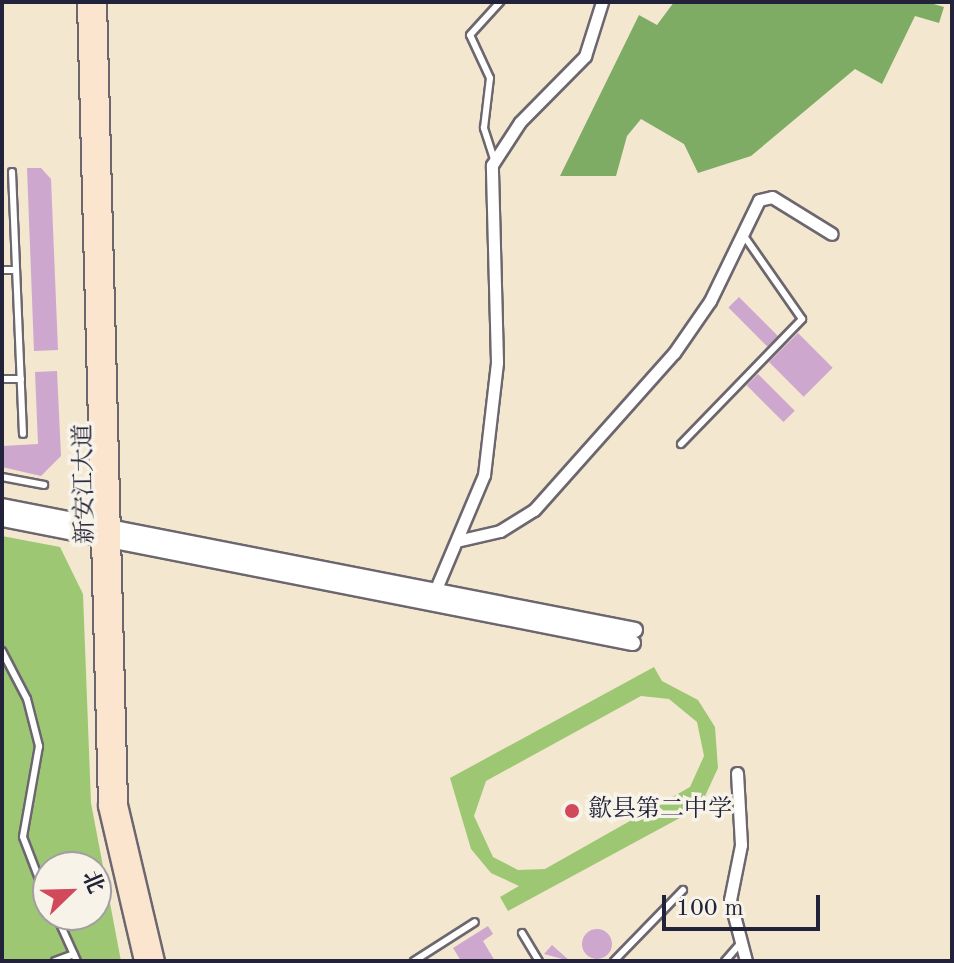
<!DOCTYPE html>
<html>
<head>
<meta charset="utf-8">
<style>
	body { margin:0 }
	#map { position:relative; width:954px; height:963px; overflow:hidden; background:#f4e7d0; font-family:"Old Standard TT","Noto Serif SC",serif }
	div>[style] { position:absolute }
	[style*='--x'] { left:calc(var(--x)*1px); top:calc(var(--y)*1px); width:calc(var(--w)*1px); rotate:calc(var(--a)*1deg) }
	.green>* { inset:0; background:#9dc773 }
	.forest>* { inset:0; background:#7eac65 }
	.building>* { inset:0; background:#cda7cd; transform-origin:0 0 }
	.round { border-radius:50% }
	.roads { filter:drop-shadow(2px 0 #6c676f) drop-shadow(-2px 0 #6c676f) drop-shadow(0 2px #6c676f) drop-shadow(0 -2px #6c676f) }
	.service>* { height:6px; margin:-3px; padding:0 3px; transform-origin:3px; border-radius:3px; background:#fff }
	.minor>* { height:11px; margin:-5.5px; padding:0 5.5px; transform-origin:5.5px; border-radius:5.5px; background:#fff }
	.tertiary>* { height:14px; margin:-7px; padding:0 7px; transform-origin:7px; border-radius:7px; background:#fff }
	.secondary>* { height:16px; margin:-8px; padding:0 8px; transform-origin:8px; border-radius:8px; background:#fbe5cf }
	.dots>* { width:22px; height:22px; translate:-50% -50%; box-sizing:border-box; border:4px solid #f7f3e8; border-radius:50% }
	span { translate:-50% -50%; white-space:nowrap; text-align:center; line-height:1.15; -webkit-text-stroke:7px #f7f3e8; paint-order:stroke }
	.street-label { font-size:24px; color:#22223b }
	.poi-label { font-size:24px; color:#22223b }
	.left { translate:0 -50%; text-align:left }
	.frame { position:absolute; inset:0; border:4px solid #22223b; pointer-events:none }
	.north { position:absolute; left:32px; top:851px; width:80px; height:80px; box-sizing:border-box; background:#f7f3e8; border:2px solid #a29fa3; border-radius:50%; rotate:67deg; font-size:22px; font-weight:700; line-height:32px; text-align:center; color:#22223b }
	.north::after { content:''; display:block; margin:auto; width:28px; height:36px; background:#d1495b; clip-path:polygon(50% 0,100% 100%,50% 72%,0 100%) }
	.scale { position:absolute; left:662px; top:895px; width:158px; height:36px; box-sizing:border-box; border:4px solid #22223b; border-top:0; padding-left:10px; font-size:24px; line-height:28px; white-space:nowrap; color:#22223b; -webkit-text-stroke:6px #f7f3e8; paint-order:stroke }
</style>
</head>
<body>
<div id="map">
	<div class="green">
		<i style="clip-path:polygon(evenodd,2px 536px,60px 547px,83px 594px,91px 803px,121px 961px,2px 961px,2px 536px,48px 867px,96px 867px,96px 915px,48px 915px,48px 867px)"></i>
		<i style="clip-path:polygon(evenodd,654px 667px,662px 681px,698px 700px,715px 727px,718px 768px,700px 807px,508px 911px,500px 897px,519px 886px,491px 873px,471px 849px,450px 778px,654px 667px,641px 696px,669px 699px,697px 722px,704px 756px,690px 787px,545px 869px,518px 870px,493px 857px,474px 816px,486px 781px,641px 696px)"></i>
	</div>
	<div class="forest">
		<i style="clip-path:polygon(674px 2px,927px 2px,944px 7px,939px 23px,915px 16px,882px 84px,855px 69px,751px 156px,698px 173px,684px 144px,641px 119px,627px 136px,616px 176px,560px 176px,639px 15px,657px 25px)"></i>
	</div>
	<div class="building">
		<i style="clip-path:polygon(27px 168px,41px 168px,51px 179px,58px 350px,34px 351px)"></i>
		<i style="left:739px;top:297px;width:55px;height:15px;rotate:45deg"></i>
		<i style="left:798px;top:333px;width:49px;height:41px;rotate:45deg"></i>
		<i style="clip-path:polygon(57px 371px,61px 456px,41px 476px,2px 467px,2px 446px,38px 444px,35px 372px)"></i>
		<i style="left:758px;top:374px;width:52px;height:16px;rotate:45deg"></i>
		<i style="clip-path:polygon(488px 926px,493px 934px,483px 941px,495px 961px,461px 961px,453px 948px)"></i>
		<i class="round" style="left:582px;top:929px;width:30px;height:30px"></i>
		<i style="clip-path:polygon(552px 945px,570px 961px,544px 954px)"></i>
	</div>
	<div class="roads">
		<div class="service">
			<i style="--x:494;--y:159;--w:33;--a:-108"></i>
			<i style="--x:484;--y:128;--w:50;--a:-83.2"></i>
			<i style="--x:490;--y:78;--w:47;--a:-114.9"></i>
			<i style="--x:470;--y:35;--w:45;--a:-47.7"></i>
			<i style="--x:12;--y:172;--w:262;--a:87.6"></i>
			<i style="--x:2;--y:270;--w:14;--a:0"></i>
			<i style="--x:2;--y:379;--w:19;--a:0"></i>
			<i style="--x:681;--y:444;--w:174;--a:-45.9"></i>
			<i style="--x:802;--y:319;--w:105;--a:-124.9"></i>
			<i style="--x:2;--y:477;--w:43;--a:10.8"></i>
			<i style="--x:2;--y:651;--w:54;--a:62.5"></i>
			<i style="--x:27;--y:699;--w:49;--a:75.7"></i>
			<i style="--x:39;--y:746;--w:92;--a:100"></i>
			<i style="--x:23;--y:837;--w:70;--a:69"></i>
			<i style="--x:56;--y:915;--w:51;--a:65.5"></i>
			<i style="--x:522;--y:933;--w:33;--a:59"></i>
			<i style="--x:55;--y:961;--w:20;--a:-20"></i>
			<i style="--x:414;--y:961;--w:72;--a:-32.6"></i>
			<i style="--x:614;--y:961;--w:99;--a:-45.8"></i>
			<i style="--x:725;--y:961;--w:23;--a:-49"></i>
		</div>
		<div class="minor">
			<i style="--x:461;--y:540;--w:40;--a:-13"></i>
			<i style="--x:500;--y:531;--w:40;--a:-32"></i>
			<i style="--x:534;--y:510;--w:210;--a:-48.3"></i>
			<i style="--x:674;--y:353;--w:63;--a:-55.3"></i>
			<i style="--x:710;--y:301;--w:112;--a:-64.1"></i>
			<i style="--x:759;--y:200;--w:13;--a:-13"></i>
			<i style="--x:772;--y:197;--w:70;--a:31.7"></i>
			<i style="--x:435;--y:591;--w:126;--a:-67.1"></i>
			<i style="--x:484;--y:475;--w:114;--a:-83.4"></i>
			<i style="--x:497;--y:362;--w:197;--a:-91.5"></i>
			<i style="--x:492;--y:165;--w:51;--a:-56.9"></i>
			<i style="--x:520;--y:122;--w:93;--a:-45.4"></i>
			<i style="--x:585;--y:56;--w:57;--a:-72.5"></i>
			<i style="--x:737;--y:773;--w:72;--a:86.8"></i>
			<i style="--x:741;--y:845;--w:56;--a:101.3"></i>
			<i style="--x:730;--y:900;--w:63;--a:75.3"></i>
		</div>
		<div class="tertiary">
			<i style="--x:2;--y:506;--w:645;--a:11.08"></i>
			<i style="--x:2;--y:519;--w:643;--a:11.12"></i>
		</div>
		<div class="secondary">
			<i style="--x:86;--y:2;--w:804;--a:88.5"></i>
			<i style="--x:107;--y:806;--w:159;--a:76.9"></i>
			<i style="--x:98;--y:2;--w:803;--a:88.5"></i>
			<i style="--x:119;--y:805;--w:160;--a:76.7"></i>
		</div>
	</div>
	<div class="dots">
		<i style="left:572px;top:811px;background:#d1495b"></i>
	</div>
	<div class="street-label">
		<span style="left:86px;top:484px;rotate:-91deg">新安江大道</span>
	</div>
	<div class="poi-label">
		<span class="left" style="left:588px;top:811px">歙县第二中学</span>
	</div>
	<div class="frame"></div>
	<div class="north">北</div>
	<div class="scale">100 m</div>
</div>
</body>
</html>
